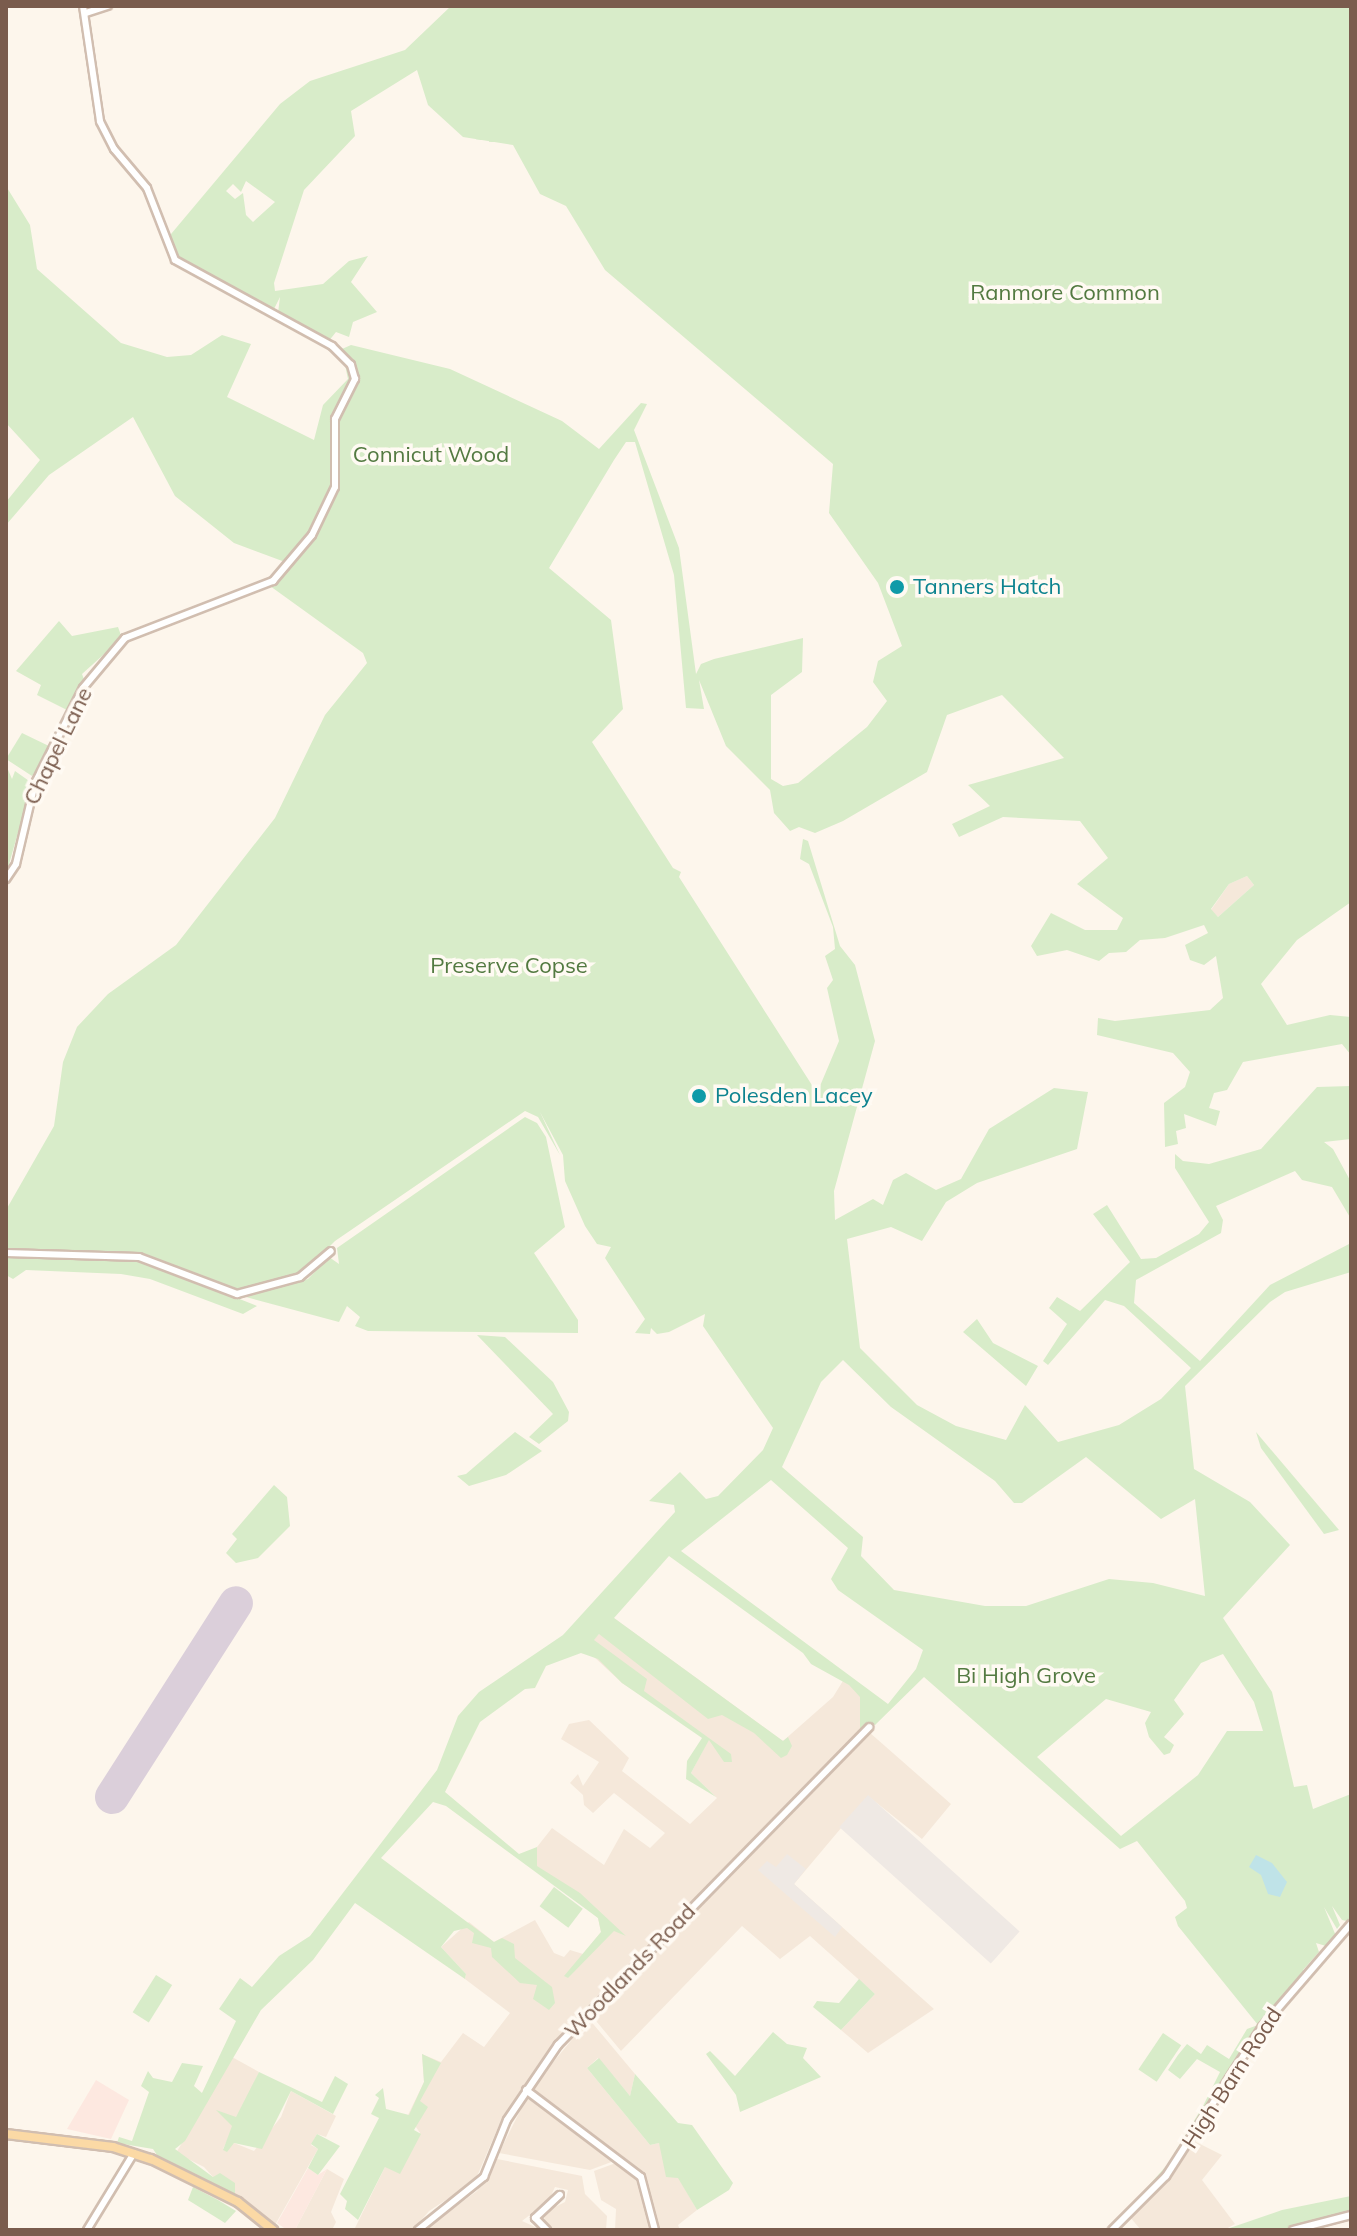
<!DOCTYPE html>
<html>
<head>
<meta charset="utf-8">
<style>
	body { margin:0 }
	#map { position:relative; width:1357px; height:2236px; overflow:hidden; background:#fdf6ec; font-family:Mulish,sans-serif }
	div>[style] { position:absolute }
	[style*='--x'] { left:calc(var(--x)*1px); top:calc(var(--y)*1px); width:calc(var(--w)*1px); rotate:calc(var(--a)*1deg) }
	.residential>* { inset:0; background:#f5e8da }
	.commercial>* { inset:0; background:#fde8e0 }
	.industrial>* { inset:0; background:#efe9e4; transform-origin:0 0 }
	.green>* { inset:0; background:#d8ecc9; transform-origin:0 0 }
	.water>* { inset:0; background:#bfe3e8 }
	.runway>* { height:34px; margin:-17px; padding:0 17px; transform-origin:17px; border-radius:17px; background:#dbcfda }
	.roads { filter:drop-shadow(2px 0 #d1beb0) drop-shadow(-2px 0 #d1beb0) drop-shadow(0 2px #d1beb0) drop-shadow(0 -2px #d1beb0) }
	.minor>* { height:6px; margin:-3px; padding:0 3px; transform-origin:3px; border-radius:3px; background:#fff }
	.major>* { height:8px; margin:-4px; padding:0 4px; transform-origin:4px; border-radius:4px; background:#fbd9a5 }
	.dots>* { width:22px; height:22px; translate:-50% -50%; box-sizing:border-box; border:4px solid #fffaf3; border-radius:50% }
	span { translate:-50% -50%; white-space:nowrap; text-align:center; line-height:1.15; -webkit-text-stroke:7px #fffaf3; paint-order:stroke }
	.park-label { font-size:22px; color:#537a41 }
	.culture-label { font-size:22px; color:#0d838f }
	.left { translate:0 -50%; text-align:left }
	.street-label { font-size:22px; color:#7a5c4d }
	.frame { position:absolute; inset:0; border:8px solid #7a5c4d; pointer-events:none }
</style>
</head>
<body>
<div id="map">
	<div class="residential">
		<i style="clip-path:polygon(1247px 876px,1254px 885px,1218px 917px,1211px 910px,1229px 884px)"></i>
		<i style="clip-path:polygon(614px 1618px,783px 1741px,833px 1697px,846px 1676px,888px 1705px,555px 2044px,499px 2125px,475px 2181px,429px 2211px,413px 2230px,354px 2230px,385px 2167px,420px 2133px,408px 2115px,424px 2082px,422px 2054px,441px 2062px,463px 2033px,484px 2047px,510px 2013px,465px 1979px,466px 1974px,441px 1947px,469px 1922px,494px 1942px,535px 1920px,554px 1953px,564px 1957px,570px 1950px,583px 1954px,601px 1932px,598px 1918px,536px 1866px,537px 1847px,552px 1828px,604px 1865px,624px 1829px,650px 1848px,665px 1833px,614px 1793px,593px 1813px,584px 1805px,583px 1795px,570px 1783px,578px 1774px,583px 1786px,599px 1762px,561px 1739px,569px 1724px,589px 1720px,629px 1758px,622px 1771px,690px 1824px,717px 1798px,691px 1773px,709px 1739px,622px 1683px,592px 1655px,581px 1653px)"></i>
		<i style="clip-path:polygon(869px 1732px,951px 1804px,922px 1839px,868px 1796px,794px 1884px,934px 2009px,868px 2053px,841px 2030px,875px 1994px,810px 1936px,780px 1959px,742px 1926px,621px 2051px,592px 2016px)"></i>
		<i style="clip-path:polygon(589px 2019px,635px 2074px,630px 2096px,598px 2058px,587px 2068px,650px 2145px,659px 2143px,697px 2210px,678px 2225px,680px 2230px,658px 2230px,646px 2179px,531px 2089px)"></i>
		<i style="clip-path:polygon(232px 2057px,259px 2072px,223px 2149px,234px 2143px,254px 2151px,281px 2117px,291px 2091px,336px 2116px,326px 2137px,317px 2134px,311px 2145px,318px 2149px,275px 2225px,210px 2183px,213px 2177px,204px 2167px,176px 2153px)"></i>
		<i style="clip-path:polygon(528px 2095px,560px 2118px,614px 2161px,590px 2170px,499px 2153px)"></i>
		<i style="clip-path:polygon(1194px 2141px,1222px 2155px,1202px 2180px,1235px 2224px,1224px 2230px,1141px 2230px,1129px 2216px,1162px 2185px)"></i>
		<i style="clip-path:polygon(497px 2159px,582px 2176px,585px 2194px,607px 2216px,606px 2230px,552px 2230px,546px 2225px,543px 2213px,565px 2202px,568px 2190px,555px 2187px,549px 2200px,522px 2221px,542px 2230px,424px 2230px,477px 2191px)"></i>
		<i style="clip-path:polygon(616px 2163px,639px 2183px,651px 2230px,615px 2230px,616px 2209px,601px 2200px,594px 2171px)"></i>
		<i style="clip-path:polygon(327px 2169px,344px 2179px,331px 2212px,336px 2222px,332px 2230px,295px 2230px)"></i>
	</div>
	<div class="commercial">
		<i style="clip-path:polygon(96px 2080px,129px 2100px,111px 2139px,67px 2129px)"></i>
		<i style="clip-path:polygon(308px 2168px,318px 2175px,327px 2169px,295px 2230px,287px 2230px,277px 2223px)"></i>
	</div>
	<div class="industrial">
		<i style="left:868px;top:1795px;width:204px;height:43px;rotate:42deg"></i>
		<i style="clip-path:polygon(787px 1854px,806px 1869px,794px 1884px,842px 1927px,835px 1937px,758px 1870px,767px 1861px,776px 1867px)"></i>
	</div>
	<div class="green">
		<i style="clip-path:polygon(evenodd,451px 6px,1351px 6px,1351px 902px,1297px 940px,1261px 984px,1287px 1025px,1330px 1015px,1351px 1017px,1351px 1055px,1342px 1044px,1243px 1062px,1227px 1090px,1214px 1093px,1209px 1108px,1220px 1111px,1216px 1126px,1184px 1114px,1186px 1128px,1176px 1131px,1178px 1144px,1165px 1147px,1164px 1103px,1185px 1087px,1190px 1072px,1173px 1053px,1097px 1035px,1098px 1018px,1115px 1021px,1210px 1010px,1223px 998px,1216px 956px,1204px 965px,1190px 960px,1185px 945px,1208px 933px,1204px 925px,1165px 938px,1140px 940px,1126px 952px,1109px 953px,1099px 961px,1067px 950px,1037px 956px,1031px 946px,1051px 913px,1085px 930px,1117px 930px,1123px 918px,1077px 884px,1108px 858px,1080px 821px,1003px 817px,959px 837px,952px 824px,990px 806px,968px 785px,1064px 758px,1002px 695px,947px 715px,927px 772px,843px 821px,815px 833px,799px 827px,790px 831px,774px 813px,770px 790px,726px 746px,699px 680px,704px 709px,686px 708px,674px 575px,635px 442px,626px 442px,614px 460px,549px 568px,611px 620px,623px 709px,592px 742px,673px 868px,681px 872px,679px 877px,817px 1093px,839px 1041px,827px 988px,833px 980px,825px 956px,835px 949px,833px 927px,809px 864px,800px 859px,803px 839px,808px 841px,840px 946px,855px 965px,875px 1041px,834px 1191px,835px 1220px,873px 1199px,883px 1205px,893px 1180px,906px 1173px,936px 1190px,961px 1179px,989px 1129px,1054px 1088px,1088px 1092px,1077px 1149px,977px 1183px,946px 1202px,922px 1241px,891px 1227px,847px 1239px,860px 1348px,917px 1405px,956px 1426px,1006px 1440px,1025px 1405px,1058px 1442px,1119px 1425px,1161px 1399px,1191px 1368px,1124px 1306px,1105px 1300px,1048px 1365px,1043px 1361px,1067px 1324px,1049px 1308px,1057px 1297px,1080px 1311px,1130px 1262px,1093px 1214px,1107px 1205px,1141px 1259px,1156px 1258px,1199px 1234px,1209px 1222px,1175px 1168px,1175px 1154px,1183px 1161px,1209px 1164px,1261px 1149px,1317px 1087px,1351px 1086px,1351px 1139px,1324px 1142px,1333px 1149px,1351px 1182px,1351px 1219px,1332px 1187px,1302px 1180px,1295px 1171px,1216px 1206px,1223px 1220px,1221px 1233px,1136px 1280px,1134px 1303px,1200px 1361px,1270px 1285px,1351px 1243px,1351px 1272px,1285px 1292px,1270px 1302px,1185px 1386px,1194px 1469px,1250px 1502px,1290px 1545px,1223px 1618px,1272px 1692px,1294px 1787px,1307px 1785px,1313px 1809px,1351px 1794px,1351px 1922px,1342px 1920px,1332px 1906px,1340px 1925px,1337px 1929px,1324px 1907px,1336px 1936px,1326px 1946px,1316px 1943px,1319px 1952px,1303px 1970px,1307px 1974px,1264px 2029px,1198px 2138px,1192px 2136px,1152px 2191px,1109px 2230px,1167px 2165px,1200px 2111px,1207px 2110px,1203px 2106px,1220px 2072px,1197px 2059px,1180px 2079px,1168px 2070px,1178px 2055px,1187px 2044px,1201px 2054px,1207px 2045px,1229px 2059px,1247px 2029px,1258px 2025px,1178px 1926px,1175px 1917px,1187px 1908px,1185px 1901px,1137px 1841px,1120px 1849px,924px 1677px,875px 1725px,870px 1722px,860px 1732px,860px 1697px,849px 1685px,811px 1664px,803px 1653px,669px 1556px,614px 1618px,783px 1741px,788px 1737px,792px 1746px,787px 1755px,781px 1758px,754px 1733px,722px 1715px,708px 1719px,599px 1634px,594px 1640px,647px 1679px,644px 1691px,731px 1754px,732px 1762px,724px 1762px,709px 1740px,691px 1773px,716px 1797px,686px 1779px,687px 1761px,702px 1738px,622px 1683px,598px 1659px,581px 1653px,546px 1666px,535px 1688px,525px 1689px,480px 1722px,445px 1792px,519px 1854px,537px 1847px,537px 1866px,580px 1893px,626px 1936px,614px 1931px,568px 1978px,564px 1976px,601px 1932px,598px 1918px,446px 1806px,433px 1802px,381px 1858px,494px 1942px,502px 1938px,514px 1944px,515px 1958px,552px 1987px,555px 2003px,549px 2010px,533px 1999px,537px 1985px,520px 1983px,492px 1957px,491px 1948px,472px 1943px,474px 1933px,467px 1928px,454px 1931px,441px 1947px,466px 1974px,465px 1979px,355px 1903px,313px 1960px,261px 2010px,185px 2141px,175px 2149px,213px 2177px,220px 2173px,235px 2183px,235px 2194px,159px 2158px,153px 2149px,117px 2143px,119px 2137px,132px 2141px,149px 2092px,141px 2086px,148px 2071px,153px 2078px,172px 2082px,182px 2063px,203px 2066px,194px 2086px,202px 2093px,236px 2021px,219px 2009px,240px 1978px,252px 1987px,279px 1956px,310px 1936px,437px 1770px,458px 1716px,479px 1692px,563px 1635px,675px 1512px,674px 1505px,649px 1501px,680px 1472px,706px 1499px,718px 1496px,763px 1450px,773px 1428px,703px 1326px,705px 1314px,669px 1332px,657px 1334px,651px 1328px,650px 1334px,635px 1333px,645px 1319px,605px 1258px,611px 1247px,597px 1244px,585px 1226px,565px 1181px,563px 1155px,540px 1112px,560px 1155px,538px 1117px,525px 1111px,335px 1241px,302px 1274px,238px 1291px,129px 1253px,6px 1250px,6px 1210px,54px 1126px,63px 1062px,77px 1027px,108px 994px,176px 945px,275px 818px,325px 715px,367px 663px,363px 653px,270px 586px,268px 580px,285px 562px,234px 543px,175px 496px,133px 417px,49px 475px,6px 525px,6px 502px,40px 460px,6px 423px,6px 186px,30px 225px,37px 269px,121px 343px,167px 357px,191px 355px,222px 335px,251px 344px,227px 397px,314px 440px,323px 405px,348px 379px,345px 365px,333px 353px,351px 345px,450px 369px,562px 421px,599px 449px,641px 403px,647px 404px,634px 430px,679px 548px,696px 674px,701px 664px,714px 659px,803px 638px,802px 672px,771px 695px,771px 779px,783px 786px,798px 783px,867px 727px,887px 701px,873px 682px,878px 661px,902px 646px,878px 583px,829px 513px,833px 464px,605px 270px,566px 206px,540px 194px,513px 145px,463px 137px,428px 105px,417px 70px,351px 111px,355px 136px,304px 190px,274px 283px,275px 291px,323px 284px,349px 261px,368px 256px,351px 282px,377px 312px,353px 322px,349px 337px,336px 332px,328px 342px,278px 313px,280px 297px,273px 311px,179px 264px,166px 240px,280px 104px,310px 81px,405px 50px,451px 6px,246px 181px,275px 202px,253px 222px,246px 215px,243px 193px,235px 199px,226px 191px,233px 184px,241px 192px,246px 181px,451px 6px,1247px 876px,1254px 885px,1218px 917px,1211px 909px,1229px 884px,1247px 876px,451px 6px,843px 1360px,891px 1407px,995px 1481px,1014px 1503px,1022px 1503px,1086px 1457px,1161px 1519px,1195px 1499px,1205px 1596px,1153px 1583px,1109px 1579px,1026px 1606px,985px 1606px,894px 1590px,861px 1556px,863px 1537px,782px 1467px,821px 1382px,843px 1360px,451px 6px,771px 1480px,848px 1548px,831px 1579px,838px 1590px,923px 1650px,916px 1669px,888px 1704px,681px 1551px,771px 1480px,451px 6px,1223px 1654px,1254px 1702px,1263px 1731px,1227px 1731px,1198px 1775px,1121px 1836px,1037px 1757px,1106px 1699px,1151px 1712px,1145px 1723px,1149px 1737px,1164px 1755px,1170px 1753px,1174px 1745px,1164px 1737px,1184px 1714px,1174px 1700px,1201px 1663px,1223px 1654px)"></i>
		<i style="clip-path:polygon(59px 621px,72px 636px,118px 627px,122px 638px,82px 674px,85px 682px,71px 712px,37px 695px,41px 685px,16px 671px)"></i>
		<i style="clip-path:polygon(22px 733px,53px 748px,32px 776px,6px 759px)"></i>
		<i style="clip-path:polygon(6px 765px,12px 779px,15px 771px,32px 783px,6px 875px)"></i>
		<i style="clip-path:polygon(525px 1117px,537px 1123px,546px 1137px,565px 1227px,534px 1253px,578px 1320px,578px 1333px,368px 1331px,355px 1326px,360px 1317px,347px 1306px,339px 1322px,246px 1297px,308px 1279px,329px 1257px,339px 1264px,337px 1248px)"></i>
		<i style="clip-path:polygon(6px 1255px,141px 1260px,257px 1306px,243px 1314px,150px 1279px,121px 1274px,26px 1270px,13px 1279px,6px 1275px)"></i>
		<i style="clip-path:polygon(977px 1319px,993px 1343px,1038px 1366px,1026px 1386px,963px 1332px)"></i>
		<i style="clip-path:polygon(477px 1335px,505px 1337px,553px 1382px,569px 1412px,568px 1421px,539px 1444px,529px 1437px,553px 1414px)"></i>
		<i style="clip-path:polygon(515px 1432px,542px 1451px,506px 1475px,469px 1486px,457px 1476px,466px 1474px)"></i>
		<i style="clip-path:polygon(1256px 1432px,1339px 1530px,1324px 1534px,1261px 1448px)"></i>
		<i style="clip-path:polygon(274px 1485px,287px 1497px,290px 1526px,258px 1558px,236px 1563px,226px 1553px,237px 1539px,232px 1534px)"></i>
		<i style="left:554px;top:1887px;width:36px;height:24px;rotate:37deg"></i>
		<i style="left:156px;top:1975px;width:19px;height:44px;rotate:32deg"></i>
		<i style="clip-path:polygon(859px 1979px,875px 1994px,841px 2030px,813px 2007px,817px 2001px,839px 2003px)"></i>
		<i style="clip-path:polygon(773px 2032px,787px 2044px,807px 2048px,803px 2058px,821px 2077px,740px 2112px,736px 2095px,706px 2054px,710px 2051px,735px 2076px)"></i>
		<i style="left:1163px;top:2033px;width:22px;height:44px;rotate:34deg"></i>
		<i style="clip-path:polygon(422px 2054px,441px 2063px,420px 2101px,428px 2107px,414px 2130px,421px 2134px,400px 2174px,385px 2167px,358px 2220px,345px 2209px,347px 2201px,340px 2194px,379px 2118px,371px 2114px,379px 2098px,375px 2095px,383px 2088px,386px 2109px,409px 2115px,424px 2082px)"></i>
		<i style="clip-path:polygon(599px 2058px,630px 2096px,635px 2074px,678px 2123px,692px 2125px,733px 2183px,729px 2190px,697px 2210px,678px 2178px,666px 2177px,659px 2143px,650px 2145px,587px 2068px)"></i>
		<i style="clip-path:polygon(259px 2072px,322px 2102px,335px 2076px,348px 2084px,333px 2114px,291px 2091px,262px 2149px,234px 2143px,227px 2152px,223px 2150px,232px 2126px,216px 2110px,236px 2117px)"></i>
		<i style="clip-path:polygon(317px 2134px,340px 2146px,318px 2175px,308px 2168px,318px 2149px,311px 2144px)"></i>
		<i style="clip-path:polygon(193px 2187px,218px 2200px,236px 2211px,225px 2223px,188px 2200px)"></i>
		<i style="clip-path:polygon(1351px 2196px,1351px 2213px,1332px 2219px,1280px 2230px,1224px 2230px,1282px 2210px)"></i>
	</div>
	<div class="water">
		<i style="clip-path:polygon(1256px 1855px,1272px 1863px,1287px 1882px,1280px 1897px,1268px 1894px,1261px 1875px,1249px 1867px)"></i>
	</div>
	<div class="runway">
		<i style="--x:112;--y:1797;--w:230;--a:-57.4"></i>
	</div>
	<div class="roads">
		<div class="minor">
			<i style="--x:86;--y:13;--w:23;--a:-18"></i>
			<i style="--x:6;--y:879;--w:18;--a:-56"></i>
			<i style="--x:16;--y:864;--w:83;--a:-76.8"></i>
			<i style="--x:35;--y:783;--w:106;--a:-63.2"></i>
			<i style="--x:83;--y:688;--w:65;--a:-50"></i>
			<i style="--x:125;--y:638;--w:159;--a:-21.1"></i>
			<i style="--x:273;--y:581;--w:60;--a:-49.7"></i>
			<i style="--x:312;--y:535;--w:53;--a:-64.4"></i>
			<i style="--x:335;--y:487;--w:68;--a:-90"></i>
			<i style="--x:335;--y:419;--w:45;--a:-63.4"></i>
			<i style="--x:355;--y:379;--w:15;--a:-106"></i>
			<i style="--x:351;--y:365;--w:27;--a:-135"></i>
			<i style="--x:332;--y:346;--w:179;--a:-151.3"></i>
			<i style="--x:175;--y:260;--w:77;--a:-111.3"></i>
			<i style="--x:147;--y:188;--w:51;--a:-130.2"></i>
			<i style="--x:114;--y:149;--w:31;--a:-117"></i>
			<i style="--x:100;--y:121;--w:116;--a:-98.4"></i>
			<i style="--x:6;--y:1253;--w:133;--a:1.7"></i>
			<i style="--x:139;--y:1257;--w:105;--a:20.7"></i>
			<i style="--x:237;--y:1294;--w:65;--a:-15.1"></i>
			<i style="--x:300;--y:1277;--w:40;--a:-40"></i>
			<i style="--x:526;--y:2090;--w:144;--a:37.1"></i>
			<i style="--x:641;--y:2177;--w:55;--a:75.2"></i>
			<i style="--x:87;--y:2230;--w:90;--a:-58.6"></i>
			<i style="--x:418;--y:2230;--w:85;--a:-38.8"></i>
			<i style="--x:484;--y:2177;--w:61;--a:-68"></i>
			<i style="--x:507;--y:2120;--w:91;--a:-55.8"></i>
			<i style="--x:558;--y:2045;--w:445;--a:-45.6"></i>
			<i style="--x:547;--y:2230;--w:17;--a:-135"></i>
			<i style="--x:535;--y:2218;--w:34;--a:-43"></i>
			<i style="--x:1112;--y:2230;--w:76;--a:-45"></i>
			<i style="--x:1166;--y:2176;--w:177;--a:-57.2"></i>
			<i style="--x:1262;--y:2027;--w:136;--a:-49.2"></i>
			<i style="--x:1293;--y:2230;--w:60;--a:-14.5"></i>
		</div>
		<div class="major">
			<i style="--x:6;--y:2134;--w:108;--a:6.9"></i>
			<i style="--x:113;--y:2147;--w:40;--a:18"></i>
			<i style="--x:151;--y:2159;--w:97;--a:26.3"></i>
			<i style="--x:238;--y:2202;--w:45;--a:38.7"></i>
		</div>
	</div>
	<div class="dots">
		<i style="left:897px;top:587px;background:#0f9aa8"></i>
		<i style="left:699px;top:1096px;background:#0f9aa8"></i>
	</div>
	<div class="park-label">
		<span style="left:1065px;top:293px">Ranmore Common</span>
		<span style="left:431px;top:455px">Connicut Wood</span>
		<span style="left:509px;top:966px">Preserve Copse</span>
		<span style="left:1026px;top:1676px">Bi High Grove</span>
	</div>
	<div class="culture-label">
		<span class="left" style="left:913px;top:587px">Tanners Hatch</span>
		<span class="left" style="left:715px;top:1096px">Polesden Lacey</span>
	</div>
	<div class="street-label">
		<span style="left:58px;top:746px;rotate:-64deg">Chapel Lane</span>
		<span style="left:630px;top:1971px;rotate:-46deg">Woodlands Road</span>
		<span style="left:1232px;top:2078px;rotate:-57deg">High Barn Road</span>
	</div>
	<div class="frame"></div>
</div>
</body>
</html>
